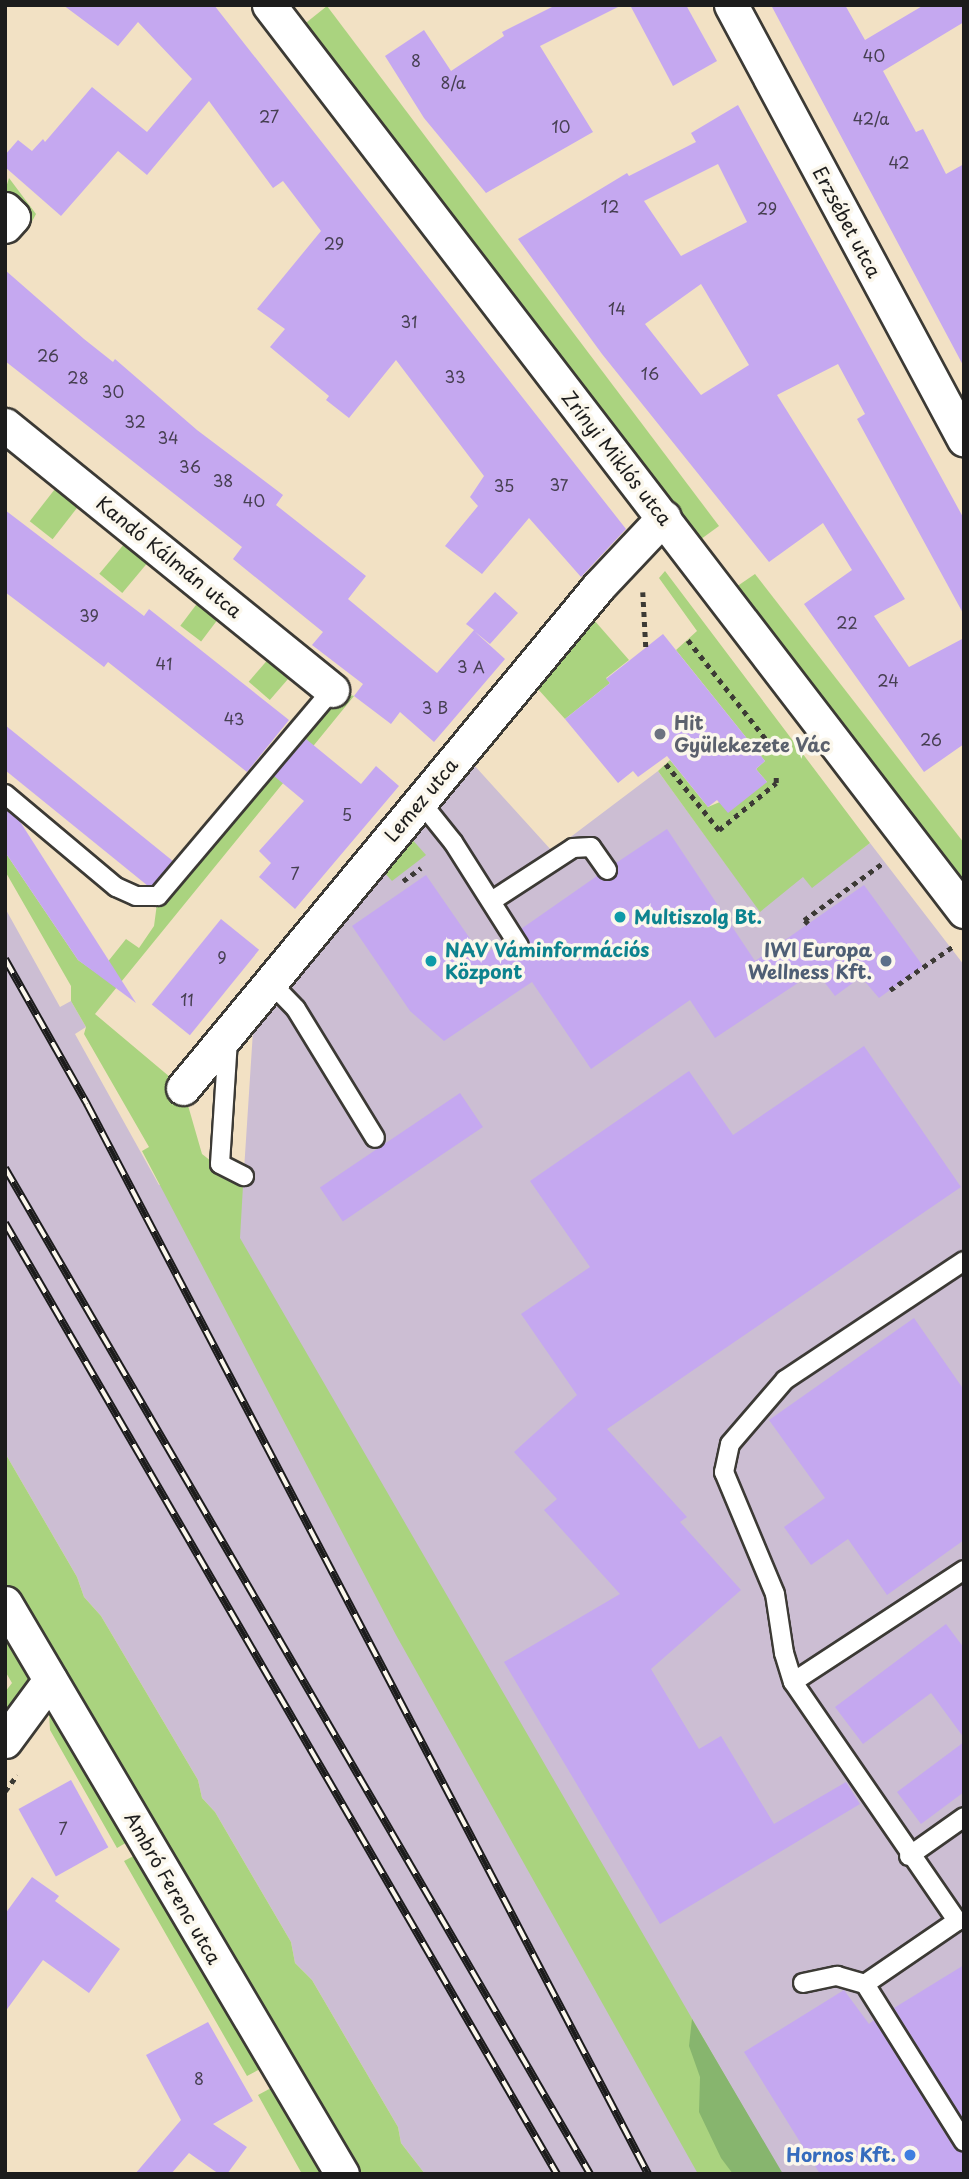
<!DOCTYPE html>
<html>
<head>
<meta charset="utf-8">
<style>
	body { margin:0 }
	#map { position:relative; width:969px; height:2179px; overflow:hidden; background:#f2e1c4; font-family:"Playpen Sans",sans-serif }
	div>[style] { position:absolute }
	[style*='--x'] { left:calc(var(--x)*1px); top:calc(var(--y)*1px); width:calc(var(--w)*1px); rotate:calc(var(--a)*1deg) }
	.industrial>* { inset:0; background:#ccbed3 }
	.green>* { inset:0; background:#aad37f; transform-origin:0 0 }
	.forest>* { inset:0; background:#87b56e }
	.building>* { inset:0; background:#c5a8f0; transform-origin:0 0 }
	.path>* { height:4.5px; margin-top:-2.25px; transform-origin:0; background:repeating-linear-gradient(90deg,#3c3a35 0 5px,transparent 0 10px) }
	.roads { filter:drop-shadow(2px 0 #3c3a35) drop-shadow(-2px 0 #3c3a35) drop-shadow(0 2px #3c3a35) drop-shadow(0 -2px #3c3a35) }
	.service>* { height:18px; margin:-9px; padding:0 9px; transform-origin:9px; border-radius:9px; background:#fff }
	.minor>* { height:33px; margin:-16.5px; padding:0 16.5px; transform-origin:16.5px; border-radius:16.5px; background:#fff }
	.rail>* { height:8px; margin-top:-4px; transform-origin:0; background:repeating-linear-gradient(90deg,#fbf7ec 0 16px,#1c1c1c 0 32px); box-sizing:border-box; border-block:2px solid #1c1c1c }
	.dots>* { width:19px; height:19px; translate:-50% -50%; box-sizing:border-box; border:4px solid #fbf7ec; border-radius:50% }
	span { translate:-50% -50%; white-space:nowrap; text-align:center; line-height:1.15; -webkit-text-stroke:7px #fbf7ec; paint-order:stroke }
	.number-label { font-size:16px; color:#463f51 }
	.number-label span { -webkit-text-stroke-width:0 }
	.street-label { font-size:19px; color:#1c1c1c }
	.worship-label { font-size:19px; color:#5b616d; font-weight:700 }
	.left { translate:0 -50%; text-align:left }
	.culture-label { font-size:19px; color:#0d838f; font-weight:700 }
	.service-label { font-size:19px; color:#4e5e75; font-weight:700 }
	.right { translate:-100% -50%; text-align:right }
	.shop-label { font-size:19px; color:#366cbe; font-weight:700 }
	.frame { position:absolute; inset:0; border:7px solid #1c1c1c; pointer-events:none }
</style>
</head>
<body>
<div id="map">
	<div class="industrial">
		<i style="clip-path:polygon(474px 765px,552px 851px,658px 771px,760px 911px,803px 876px,812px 887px,870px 843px,964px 965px,964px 2174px,425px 2174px,401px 2143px,398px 2127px,312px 1980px,295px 1963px,291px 1942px,215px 1812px,202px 1798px,198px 1780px,101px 1616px,84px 1597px,77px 1577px,5px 1453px,5px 908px,60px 1007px,71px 1001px,86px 1027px,75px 1034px,159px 1185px,243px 1186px,253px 1031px)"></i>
	</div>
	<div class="green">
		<i style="clip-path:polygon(327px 6px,719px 526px,697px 542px,302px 26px)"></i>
		<i style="clip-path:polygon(9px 178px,36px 214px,28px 229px,23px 212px,5px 191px)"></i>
		<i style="left:55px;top:489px;width:29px;height:41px;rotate:38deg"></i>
		<i style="left:125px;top:543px;width:30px;height:40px;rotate:40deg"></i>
		<i style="clip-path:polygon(665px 571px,870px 843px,812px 888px,803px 877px,760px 912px,658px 771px,670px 760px,708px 807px,767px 782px,756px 769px,765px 761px,676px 650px,697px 631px,659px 578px)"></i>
		<i style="clip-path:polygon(755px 574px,964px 843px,964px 887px,736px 587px)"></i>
		<i style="left:199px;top:601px;width:26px;height:31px;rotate:37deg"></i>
		<i style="clip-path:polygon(594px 620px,629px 660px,606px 678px,610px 683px,565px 719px,537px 688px)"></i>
		<i style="left:271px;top:656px;width:28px;height:34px;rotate:41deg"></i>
		<i style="clip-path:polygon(332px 690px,354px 696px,95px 1014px,183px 1088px,202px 1154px,243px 1186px,240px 1238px,782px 2174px,698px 2174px,396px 1635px,142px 1151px,149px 1147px,84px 1034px,86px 1027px,71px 1001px,71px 986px,5px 871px,5px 852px,78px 960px,98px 974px,126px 939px,139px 948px,154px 926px,158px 896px)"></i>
		<i style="clip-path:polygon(410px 837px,426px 855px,392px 881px,384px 872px)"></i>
		<i style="clip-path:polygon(5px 1453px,77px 1577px,84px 1597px,101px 1616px,198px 1780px,202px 1798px,215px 1812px,291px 1942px,295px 1963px,312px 1980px,398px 2127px,401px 2143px,425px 2174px,302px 2174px,258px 2095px,286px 2080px,275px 2061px,247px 2076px,124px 1861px,149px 1848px,141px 1834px,117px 1848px,50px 1730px,49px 1712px,40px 1694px,5px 1722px,5px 1692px,12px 1683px,5px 1671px)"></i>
	</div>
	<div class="forest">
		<i style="clip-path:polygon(692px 2019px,783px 2174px,733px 2174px,721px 2158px,699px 2112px,700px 2077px,689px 2046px)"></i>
	</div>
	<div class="building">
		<i style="clip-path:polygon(63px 5px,214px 5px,626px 529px,581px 577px,529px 518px,482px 574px,445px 546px,478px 506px,470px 497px,484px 476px,396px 360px,349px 418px,326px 400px,329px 396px,270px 347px,285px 329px,257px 309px,321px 231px,283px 181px,273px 188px,209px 101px,147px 175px,118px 151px,61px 216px,5px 167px,5px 155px,18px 140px,32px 151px,43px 139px,45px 142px,92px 87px,147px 132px,192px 79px,138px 22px,118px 46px)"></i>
		<i style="clip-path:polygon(556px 5px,622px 5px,540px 46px,593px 132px,486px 193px,424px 118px,385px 56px,424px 30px,451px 71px,504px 36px,502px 32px)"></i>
		<i style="clip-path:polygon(630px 5px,686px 5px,717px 61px,673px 86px)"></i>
		<i style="clip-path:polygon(771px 5px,845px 5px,865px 40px,924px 5px,964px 5px,964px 22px,883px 71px,916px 132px,923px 129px,946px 174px,964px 164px,964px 367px)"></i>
		<i style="clip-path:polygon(evenodd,738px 105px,964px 519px,964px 615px,857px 419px,865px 414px,838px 364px,777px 395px,905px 599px,874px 616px,909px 667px,964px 638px,964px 744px,924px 772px,804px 604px,852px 570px,823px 523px,769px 562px,602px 354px,518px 239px,627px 173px,629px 176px,696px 142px,691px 133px,738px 105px,718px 164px,747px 222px,681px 256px,644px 201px,718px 164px,738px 105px,701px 284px,749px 365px,701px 395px,645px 324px,701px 284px)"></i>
		<i style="clip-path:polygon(5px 270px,84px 339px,113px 362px,115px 359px,197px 430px,283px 495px,276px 505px,366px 576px,348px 599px,437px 673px,474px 630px,466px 624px,495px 592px,518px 613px,490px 644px,474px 631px,505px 659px,434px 742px,400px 712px,391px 724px,354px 696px,363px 684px,312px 645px,323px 632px,233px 559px,242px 547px,5px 361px)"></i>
		<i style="clip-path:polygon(5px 510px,144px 616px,149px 609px,289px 720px,247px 772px,108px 662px,104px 667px,5px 592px)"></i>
		<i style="clip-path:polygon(663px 634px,765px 761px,756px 769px,767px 782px,728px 813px,717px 800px,708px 807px,667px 756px,638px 777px,633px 771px,618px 783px,565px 719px,610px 683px,606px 679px)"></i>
		<i style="left:5px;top:725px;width:216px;height:35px;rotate:39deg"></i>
		<i style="clip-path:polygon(306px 739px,361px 784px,376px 766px,399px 786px,295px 909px,259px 877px,271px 863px,259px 851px,304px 801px,274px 776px)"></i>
		<i style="clip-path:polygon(5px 809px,19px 820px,136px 1003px,78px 960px,5px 852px)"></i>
		<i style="clip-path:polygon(667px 829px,755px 961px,864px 885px,923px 966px,879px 998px,861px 977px,835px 996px,816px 971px,715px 1038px,690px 1000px,591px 1069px,532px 982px,444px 1041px,410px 1011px,352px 926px,426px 875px,482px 956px,503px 942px,513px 956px,520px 957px,530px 946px,521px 929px,597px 876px,613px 880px,616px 863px)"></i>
		<i style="left:221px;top:919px;width:49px;height:110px;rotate:39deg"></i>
		<i style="clip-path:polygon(864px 1046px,961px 1187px,607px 1429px,687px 1517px,680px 1522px,741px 1590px,651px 1669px,699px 1749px,721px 1736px,774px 1824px,846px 1782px,860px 1804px,660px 1924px,504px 1662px,620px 1594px,544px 1510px,557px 1499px,514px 1452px,577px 1395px,521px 1314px,590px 1267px,530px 1181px,689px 1071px,733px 1135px)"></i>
		<i style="left:460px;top:1093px;width:41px;height:169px;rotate:56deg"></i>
		<i style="clip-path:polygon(914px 1318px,964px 1390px,964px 1540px,887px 1595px,848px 1539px,811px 1565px,784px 1527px,825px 1498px,769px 1420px)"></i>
		<i style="clip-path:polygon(946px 1624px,964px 1648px,964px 1738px,931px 1693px,863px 1744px,835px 1707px)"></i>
		<i style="clip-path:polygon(964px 1742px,964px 1792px,921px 1824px,897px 1792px)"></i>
		<i style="left:71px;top:1780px;width:77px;height:60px;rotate:61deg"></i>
		<i style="clip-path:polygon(32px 1877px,59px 1896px,55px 1901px,120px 1949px,89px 1993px,43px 1960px,5px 2012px,5px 1914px)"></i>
		<i style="clip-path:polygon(964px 1965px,964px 2120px,894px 2008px)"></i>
		<i style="clip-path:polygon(844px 1990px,869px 2024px,874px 2020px,954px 2148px,964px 2153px,964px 2174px,820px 2174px,744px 2052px)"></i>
		<i style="clip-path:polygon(208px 2022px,253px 2101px,213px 2124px,247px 2147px,227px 2174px,219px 2174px,189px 2153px,171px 2174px,135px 2174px,181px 2120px,146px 2055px)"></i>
	</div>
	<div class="path">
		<i style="--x:643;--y:592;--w:55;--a:86.9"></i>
		<i style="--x:688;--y:640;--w:142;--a:51.8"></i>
		<i style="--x:666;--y:764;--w:85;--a:51.2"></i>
		<i style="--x:719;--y:830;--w:74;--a:-39.5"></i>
		<i style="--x:776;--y:783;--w:10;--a:-90"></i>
		<i style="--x:403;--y:881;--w:22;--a:-36"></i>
		<i style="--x:808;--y:924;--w:6;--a:-135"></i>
		<i style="--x:804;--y:920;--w:99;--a:-35.9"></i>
		<i style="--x:890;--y:990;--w:79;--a:-34.7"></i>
		<i style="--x:5;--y:1791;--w:20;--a:-53"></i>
	</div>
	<div class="roads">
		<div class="service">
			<i style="--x:5;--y:794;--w:145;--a:40"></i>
			<i style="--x:116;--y:887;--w:22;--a:24"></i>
			<i style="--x:136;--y:896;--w:22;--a:0"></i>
			<i style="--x:158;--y:896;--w:270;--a:-49.8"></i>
			<i style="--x:420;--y:801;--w:53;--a:51.2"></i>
			<i style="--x:453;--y:842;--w:123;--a:57.6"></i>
			<i style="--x:493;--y:900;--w:95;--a:-33"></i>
			<i style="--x:573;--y:848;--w:18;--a:-3"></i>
			<i style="--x:591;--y:847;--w:28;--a:55"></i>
			<i style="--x:270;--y:982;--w:37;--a:46"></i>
			<i style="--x:296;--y:1009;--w:151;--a:58.5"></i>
			<i style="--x:228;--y:1040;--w:124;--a:93.7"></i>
			<i style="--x:220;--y:1164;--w:27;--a:27"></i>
			<i style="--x:964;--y:1261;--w:215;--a:146.4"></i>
			<i style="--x:785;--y:1380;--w:84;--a:130.7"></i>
			<i style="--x:730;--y:1444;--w:29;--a:102"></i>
			<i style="--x:724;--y:1472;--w:132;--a:67.3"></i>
			<i style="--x:775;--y:1594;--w:60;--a:81.3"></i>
			<i style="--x:784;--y:1653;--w:30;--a:73"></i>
			<i style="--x:793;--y:1682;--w:290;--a:55.5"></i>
			<i style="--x:957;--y:1921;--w:112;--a:145.6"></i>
			<i style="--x:865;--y:1984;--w:186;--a:57.9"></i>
			<i style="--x:793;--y:1682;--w:204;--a:-33.2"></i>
			<i style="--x:909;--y:1856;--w:67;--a:-35.3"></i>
			<i style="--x:803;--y:1983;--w:35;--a:-12"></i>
			<i style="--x:837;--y:1976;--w:29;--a:16"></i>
		</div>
		<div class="minor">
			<i style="--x:269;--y:5;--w:1142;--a:52.51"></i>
			<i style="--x:731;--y:5;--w:493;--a:61.8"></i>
			<i style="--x:5;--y:209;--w:11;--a:45"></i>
			<i style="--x:13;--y:217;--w:12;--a:132"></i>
			<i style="--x:5;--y:425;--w:421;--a:39"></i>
			<i style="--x:183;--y:1088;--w:651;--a:-50.36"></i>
			<i style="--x:598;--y:587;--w:96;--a:-46.7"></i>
			<i style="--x:5;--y:1603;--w:663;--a:59.45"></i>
			<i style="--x:5;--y:1741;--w:76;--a:-53.6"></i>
		</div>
	</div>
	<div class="rail">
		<i style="--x:5;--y:959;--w:167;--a:60.5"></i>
		<i style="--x:87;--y:1104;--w:1208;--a:62.33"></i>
		<i style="--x:5;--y:1168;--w:1164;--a:59.82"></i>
		<i style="--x:5;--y:1223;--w:1100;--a:59.87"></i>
	</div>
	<div class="dots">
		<i style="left:660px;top:734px;background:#6b7280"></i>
		<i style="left:620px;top:917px;background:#0f9aa8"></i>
		<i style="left:431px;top:961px;background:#0f9aa8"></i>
		<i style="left:886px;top:961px;background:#5c6f8a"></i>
		<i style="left:910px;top:2155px;background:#3f7fe0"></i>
	</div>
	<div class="number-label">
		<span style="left:874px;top:55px">40</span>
		<span style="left:416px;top:60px">8</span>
		<span style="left:453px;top:82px">8/a</span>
		<span style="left:269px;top:116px">27</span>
		<span style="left:871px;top:118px">42/a</span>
		<span style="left:561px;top:126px">10</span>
		<span style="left:899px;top:162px">42</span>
		<span style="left:610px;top:206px">12</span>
		<span style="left:767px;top:208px">29</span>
		<span style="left:334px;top:243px">29</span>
		<span style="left:617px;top:308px">14</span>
		<span style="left:409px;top:321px">31</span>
		<span style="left:48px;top:355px">26</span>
		<span style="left:650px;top:373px">16</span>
		<span style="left:455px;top:376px">33</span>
		<span style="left:78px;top:377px">28</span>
		<span style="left:113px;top:391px">30</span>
		<span style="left:135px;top:421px">32</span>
		<span style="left:168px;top:437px">34</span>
		<span style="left:190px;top:466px">36</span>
		<span style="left:223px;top:480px">38</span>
		<span style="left:559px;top:484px">37</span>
		<span style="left:504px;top:485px">35</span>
		<span style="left:254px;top:500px">40</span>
		<span style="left:89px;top:615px">39</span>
		<span style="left:847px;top:622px">22</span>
		<span style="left:164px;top:663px">41</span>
		<span style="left:471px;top:666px">3 A</span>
		<span style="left:888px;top:680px">24</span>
		<span style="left:435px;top:707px">3 B</span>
		<span style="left:234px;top:718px">43</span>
		<span style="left:931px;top:739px">26</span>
		<span style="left:347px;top:814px">5</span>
		<span style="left:295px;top:873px">7</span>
		<span style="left:222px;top:957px">9</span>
		<span style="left:187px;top:999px">11</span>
		<span style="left:63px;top:1828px">7</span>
		<span style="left:199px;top:2078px">8</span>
	</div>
	<div class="street-label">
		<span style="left:847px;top:222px;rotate:62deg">Erzsébet utca</span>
		<span style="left:617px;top:458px;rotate:52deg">Zrínyi Miklós utca</span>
		<span style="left:169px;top:557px;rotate:39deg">Kandó Kálmán utca</span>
		<span style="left:421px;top:800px;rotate:-50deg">Lemez utca</span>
		<span style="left:173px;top:1888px;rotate:60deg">Ambró Ferenc utca</span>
	</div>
	<div class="worship-label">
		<span class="left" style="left:674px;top:734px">Hit<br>Gyülekezete Vác</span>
	</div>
	<div class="culture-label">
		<span class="left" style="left:634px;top:917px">Multiszolg Bt.</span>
		<span class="left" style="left:445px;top:961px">NAV Váminformációs<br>Központ</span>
	</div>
	<div class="service-label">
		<span class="right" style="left:872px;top:961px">IWI Europa<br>Wellness Kft.</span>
	</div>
	<div class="shop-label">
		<span class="right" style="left:896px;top:2155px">Hornos Kft.</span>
	</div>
	<div class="frame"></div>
</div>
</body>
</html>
